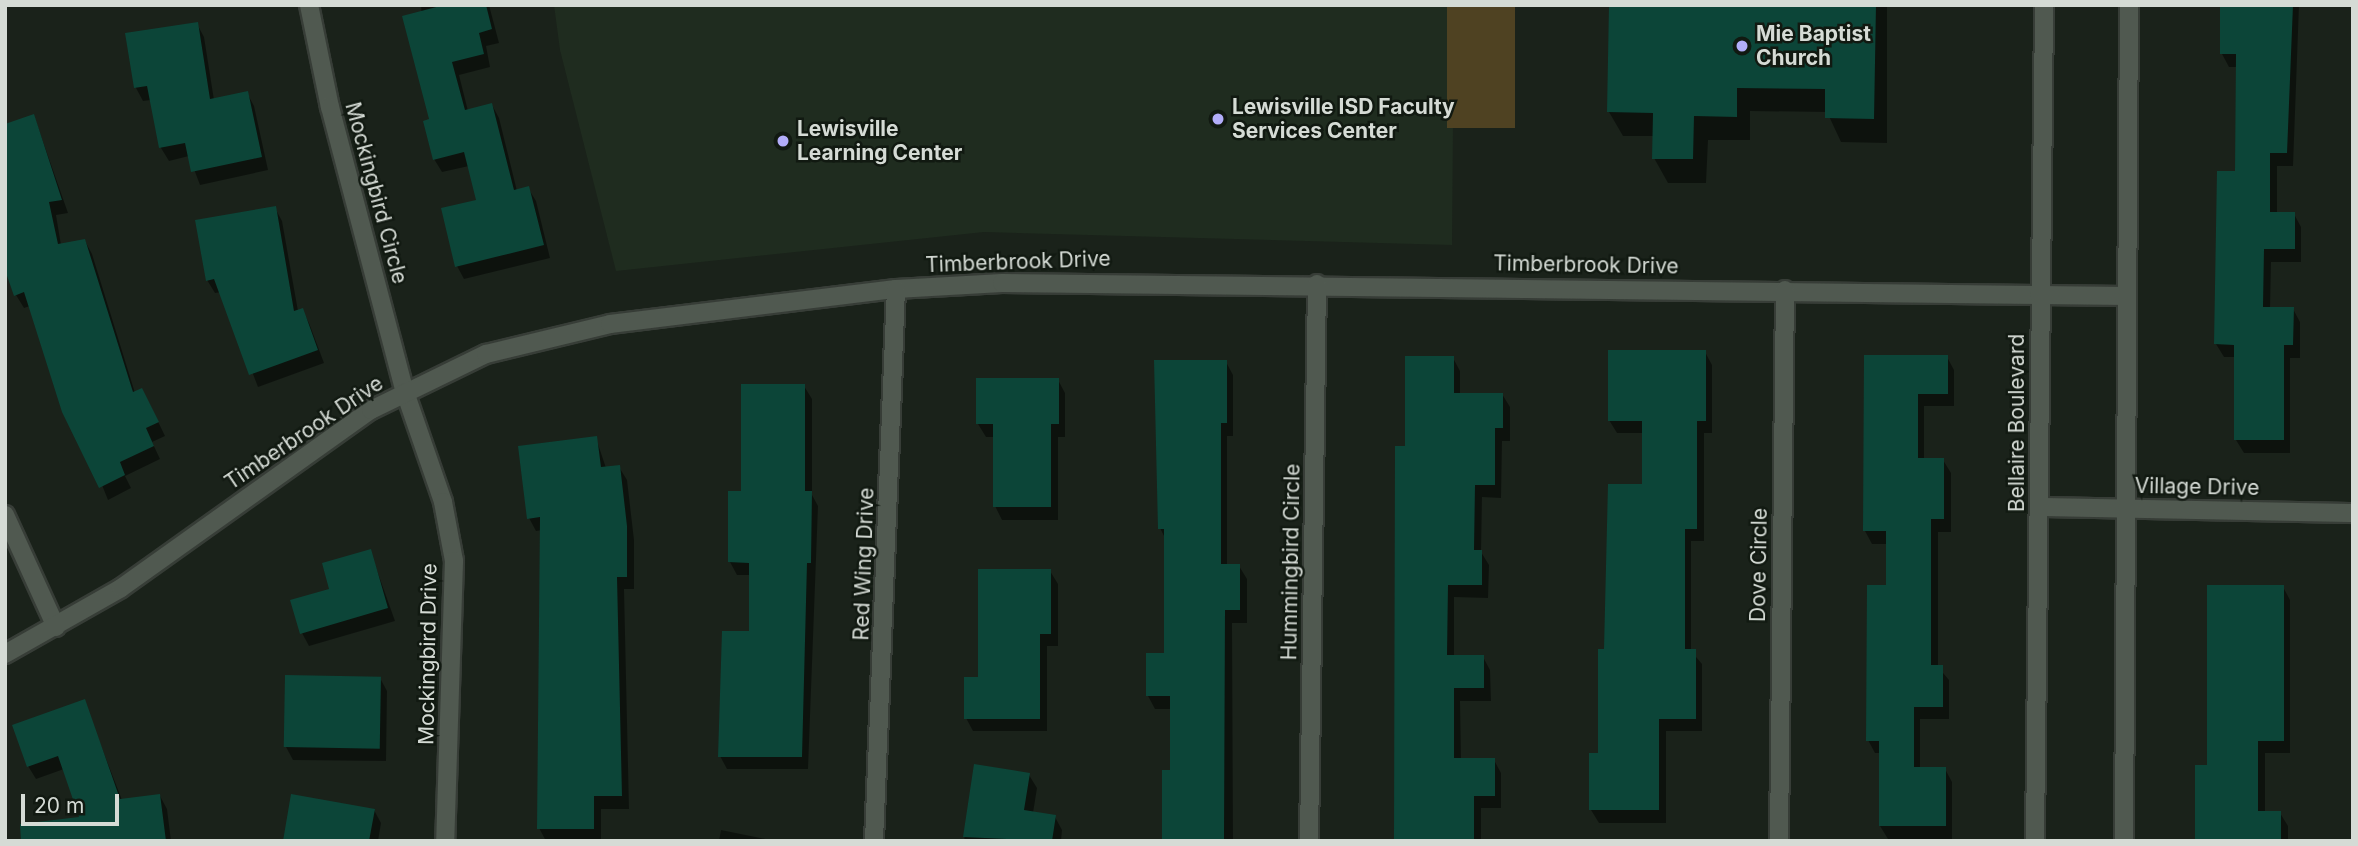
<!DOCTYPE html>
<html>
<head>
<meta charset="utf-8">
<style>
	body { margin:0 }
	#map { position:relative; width:2358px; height:846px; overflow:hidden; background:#1a221a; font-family:Inter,sans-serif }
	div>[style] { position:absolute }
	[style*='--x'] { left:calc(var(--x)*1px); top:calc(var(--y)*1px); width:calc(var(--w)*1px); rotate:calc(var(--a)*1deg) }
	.built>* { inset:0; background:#1f2c1f }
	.green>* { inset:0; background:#4f4222; transform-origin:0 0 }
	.shadow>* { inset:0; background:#0007 }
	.building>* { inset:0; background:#0c4538; transform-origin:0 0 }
	.roads { filter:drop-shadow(2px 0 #373d37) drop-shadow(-2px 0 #373d37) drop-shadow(0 2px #373d37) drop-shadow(0 -2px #373d37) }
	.street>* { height:18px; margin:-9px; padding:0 9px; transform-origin:9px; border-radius:9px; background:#505950 }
	.secondary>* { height:18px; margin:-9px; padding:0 9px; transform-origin:9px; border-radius:9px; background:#505950 }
	.dots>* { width:19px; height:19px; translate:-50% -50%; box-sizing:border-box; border:4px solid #111911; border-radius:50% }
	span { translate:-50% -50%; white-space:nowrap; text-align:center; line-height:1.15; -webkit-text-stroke:5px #111911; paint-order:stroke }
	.poi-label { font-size:21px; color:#d5dbd5; font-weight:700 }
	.left { translate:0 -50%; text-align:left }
	.street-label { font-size:21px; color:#d5dbd5 }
	.frame { position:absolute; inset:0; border:7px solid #d5dbd5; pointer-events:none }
	.scale { position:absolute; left:21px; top:794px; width:98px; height:32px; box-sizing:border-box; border:4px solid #d5dbd5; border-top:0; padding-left:9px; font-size:21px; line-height:24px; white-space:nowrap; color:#d5dbd5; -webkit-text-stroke:5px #111911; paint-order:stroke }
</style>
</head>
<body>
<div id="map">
	<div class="built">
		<i style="clip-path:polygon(554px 5px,1454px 5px,1452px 245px,984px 232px,616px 271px,560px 50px)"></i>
	</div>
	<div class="green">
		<i style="left:1447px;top:5px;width:68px;height:123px"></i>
	</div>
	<div class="shadow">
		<i style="clip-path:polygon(421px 5px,489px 5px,499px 43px,486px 46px,490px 67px,459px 75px,468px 111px,492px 105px,499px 118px,517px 191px,528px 188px,536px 201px,550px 258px,464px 279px,457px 266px,478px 201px,469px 166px,442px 172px,434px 159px)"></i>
		<i style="clip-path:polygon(1611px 5px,1887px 5px,1887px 143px,1841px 142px,1827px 112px,1750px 111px,1750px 140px,1708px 140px,1706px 183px,1668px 183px,1654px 158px,1654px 136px,1623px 136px,1609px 112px)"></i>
		<i style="clip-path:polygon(2222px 5px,2299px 5px,2293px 166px,2277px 166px,2277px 214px,2294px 214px,2301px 227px,2301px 262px,2271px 262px,2270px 309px,2293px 309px,2300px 322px,2300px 358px,2290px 358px,2290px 453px,2244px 453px,2236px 440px,2236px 357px,2224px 357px,2216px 344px,2237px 173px,2237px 67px,2229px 67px,2222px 54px)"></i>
		<i style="clip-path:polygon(197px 24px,204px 37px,214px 100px,247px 93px,254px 106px,268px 170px,200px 185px,189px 156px,169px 161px,161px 148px,151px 100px,143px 101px,136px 88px,127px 35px)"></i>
		<i style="clip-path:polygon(34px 116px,68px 213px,56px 215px,61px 245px,85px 241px,92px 254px,135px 393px,149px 403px,165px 436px,152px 442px,160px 459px,125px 476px,131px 488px,108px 500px,30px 306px,24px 308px,16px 295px)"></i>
		<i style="clip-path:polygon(275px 208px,282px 221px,298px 311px,302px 310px,309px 323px,324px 363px,258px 387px,221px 292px,215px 293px,207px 280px)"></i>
		<i style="clip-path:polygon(1705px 352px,1712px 365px,1712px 433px,1704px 433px,1704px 541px,1691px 541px,1691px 651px,1702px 664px,1702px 731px,1666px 731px,1666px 823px,1599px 823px,1591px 810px,1600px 755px,1606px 651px,1643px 486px,1643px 433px,1617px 433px,1609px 420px)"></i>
		<i style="clip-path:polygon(1866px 357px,1947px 357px,1954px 370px,1954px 406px,1924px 406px,1924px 460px,1943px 460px,1951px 473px,1951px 532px,1938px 532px,1938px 667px,1949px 680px,1949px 719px,1920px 719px,1920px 769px,1945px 769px,1952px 782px,1952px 839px,1888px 839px,1880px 826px,1880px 753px,1875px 753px,1868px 740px,1888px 587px,1888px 544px,1872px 544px,1865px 531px)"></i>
		<i style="clip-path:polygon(1453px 358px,1460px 371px,1460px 394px,1502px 394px,1510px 407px,1510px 441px,1502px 441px,1501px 498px,1482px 497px,1481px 552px,1489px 565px,1488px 598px,1454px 597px,1454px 657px,1483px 657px,1490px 670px,1491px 701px,1460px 701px,1461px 760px,1494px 760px,1501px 773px,1501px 808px,1481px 808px,1481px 841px,1396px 841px,1407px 448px)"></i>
		<i style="clip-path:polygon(1226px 362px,1233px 375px,1233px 436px,1227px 436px,1227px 566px,1239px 566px,1247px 579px,1247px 623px,1232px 623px,1233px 841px,1162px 841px,1163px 772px,1172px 772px,1172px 709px,1155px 709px,1148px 696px,1165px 654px,1165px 538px,1160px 528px)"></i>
		<i style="clip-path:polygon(1058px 380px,1065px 393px,1065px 437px,1058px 437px,1058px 520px,1002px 520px,995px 506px,995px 437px,986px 437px,978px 424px)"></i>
		<i style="clip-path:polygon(804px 386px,812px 399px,812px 495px,818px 506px,808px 769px,727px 769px,720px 756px,751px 633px,751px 575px,737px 575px,730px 562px,743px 492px)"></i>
		<i style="clip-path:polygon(596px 438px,606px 468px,619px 467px,627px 480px,634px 540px,634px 589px,624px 589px,629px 809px,601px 809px,601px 841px,546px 841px,539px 828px,542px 530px,536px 531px,529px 518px)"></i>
		<i style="clip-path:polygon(370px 551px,395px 621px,309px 646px,302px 633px,331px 590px)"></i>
		<i style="clip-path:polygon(1050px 571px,1058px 584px,1058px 646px,1047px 646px,1047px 731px,973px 731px,966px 718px,980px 679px)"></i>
		<i style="clip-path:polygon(2283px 587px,2290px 600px,2290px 753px,2265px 753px,2265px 813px,2280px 813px,2288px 826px,2288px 841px,2197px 841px,2209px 767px)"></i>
		<i style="clip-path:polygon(380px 678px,387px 691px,386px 761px,293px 760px,286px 747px)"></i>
		<i style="clip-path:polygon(84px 702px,122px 800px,160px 796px,167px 809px,171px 841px,67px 841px,81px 818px,64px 769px,36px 779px,28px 766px)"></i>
		<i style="clip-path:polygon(976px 766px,1029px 775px,1037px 788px,1033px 813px,1055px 817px,1062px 830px,1061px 841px,964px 841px)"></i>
		<i style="clip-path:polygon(374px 810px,381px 823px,378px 841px,285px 841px)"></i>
		<i style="clip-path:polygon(721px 830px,775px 841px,719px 841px)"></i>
	</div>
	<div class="building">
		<i style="clip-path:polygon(444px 5px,486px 5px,492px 29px,479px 33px,484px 54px,452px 62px,465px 110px,492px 103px,514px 190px,529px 186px,544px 245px,455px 267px,441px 208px,476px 200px,464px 152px,433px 160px,423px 121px,429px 119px,402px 16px)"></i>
		<i style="clip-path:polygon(1609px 5px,1876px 5px,1874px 119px,1825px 118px,1825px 89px,1737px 88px,1737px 117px,1694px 116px,1693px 159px,1652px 159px,1653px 113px,1607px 112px)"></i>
		<i style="clip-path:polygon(2220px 5px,2293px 5px,2287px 153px,2270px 153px,2270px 212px,2295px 212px,2295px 249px,2264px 249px,2263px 307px,2294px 307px,2293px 345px,2284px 345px,2284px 440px,2234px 440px,2234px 345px,2214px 344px,2217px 171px,2235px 171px,2236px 54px,2220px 54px)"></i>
		<i style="clip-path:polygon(198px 22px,210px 99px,248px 91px,262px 157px,191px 172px,185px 143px,159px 148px,147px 86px,134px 88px,125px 33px)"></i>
		<i style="clip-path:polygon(34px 114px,62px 200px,49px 202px,58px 244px,85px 239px,133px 392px,142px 388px,159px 422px,146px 428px,154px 446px,120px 462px,125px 475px,99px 488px,62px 412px,24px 292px,14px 296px,5px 270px,5px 124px)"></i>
		<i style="clip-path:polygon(276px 206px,294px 311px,303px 308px,318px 350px,249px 375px,214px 279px,206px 281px,195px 220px)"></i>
		<i style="clip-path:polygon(1608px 350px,1706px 350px,1706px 421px,1697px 421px,1697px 529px,1685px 529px,1685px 649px,1696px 649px,1696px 719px,1659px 719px,1659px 810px,1589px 810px,1589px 753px,1598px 753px,1598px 649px,1604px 649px,1608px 484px,1642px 484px,1642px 421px,1608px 421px)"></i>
		<i style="clip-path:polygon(1864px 355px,1948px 355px,1948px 394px,1918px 394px,1918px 458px,1944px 458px,1944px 519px,1931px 519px,1931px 665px,1943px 665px,1943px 707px,1914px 707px,1914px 767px,1946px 767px,1946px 826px,1879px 826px,1879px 741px,1866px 741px,1867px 585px,1886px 585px,1886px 531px,1863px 531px)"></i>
		<i style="clip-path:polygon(1405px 356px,1454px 356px,1454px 393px,1503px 393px,1503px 428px,1495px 428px,1495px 485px,1475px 485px,1474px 550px,1482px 550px,1482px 585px,1448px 585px,1447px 655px,1484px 655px,1484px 688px,1454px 688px,1454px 758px,1495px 758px,1495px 796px,1474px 796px,1474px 841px,1394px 841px,1395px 446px,1405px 446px)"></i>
		<i style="clip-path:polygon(1154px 360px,1227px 360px,1227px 423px,1221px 423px,1221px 564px,1240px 564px,1240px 610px,1225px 610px,1224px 839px,1162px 839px,1162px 770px,1170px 770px,1170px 696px,1146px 696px,1146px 653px,1164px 653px,1164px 529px,1158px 529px)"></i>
		<i style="clip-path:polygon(976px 378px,1059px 378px,1059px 424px,1051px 424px,1051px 507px,993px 507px,993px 424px,976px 424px)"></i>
		<i style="clip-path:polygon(741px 384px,805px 384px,805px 491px,812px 491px,811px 563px,807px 563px,802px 757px,718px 757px,722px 631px,749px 631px,749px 563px,728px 562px,728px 491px,741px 491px)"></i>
		<i style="clip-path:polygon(597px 436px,601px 467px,620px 465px,627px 526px,627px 577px,617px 577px,622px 796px,594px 796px,594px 829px,537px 829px,540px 517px,527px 519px,518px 446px)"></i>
		<i style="clip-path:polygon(371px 549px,388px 608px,300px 634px,290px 600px,329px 589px,322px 563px)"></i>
		<i style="clip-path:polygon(978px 569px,1051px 569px,1051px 634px,1040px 634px,1040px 719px,964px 719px,964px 677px,978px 677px)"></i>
		<i style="clip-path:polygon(2207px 585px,2284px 585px,2284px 741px,2258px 741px,2258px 811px,2281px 811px,2281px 841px,2195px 841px,2195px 765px,2207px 765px)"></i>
		<i style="left:285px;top:675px;width:96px;height:72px;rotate:1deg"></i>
		<i style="clip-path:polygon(85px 699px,120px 799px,160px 794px,166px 841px,21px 841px,20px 824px,79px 817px,58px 756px,27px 767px,12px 725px)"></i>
		<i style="clip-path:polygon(974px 764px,1030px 773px,1024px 810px,1056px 815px,1052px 841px,963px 837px)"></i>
		<i style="clip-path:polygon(291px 794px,375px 809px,369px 841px,283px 841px)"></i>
	</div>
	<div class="roads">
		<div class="street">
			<i style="--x:309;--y:5;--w:104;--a:78.4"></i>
			<i style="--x:330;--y:107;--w:295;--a:75.3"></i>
			<i style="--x:405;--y:392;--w:116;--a:70.9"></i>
			<i style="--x:443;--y:502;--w:60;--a:79.4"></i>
			<i style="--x:454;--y:561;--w:280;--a:91.8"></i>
			<i style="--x:5;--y:515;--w:123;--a:65.5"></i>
			<i style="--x:5;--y:654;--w:133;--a:-29.6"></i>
			<i style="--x:121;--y:588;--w:307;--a:-35.5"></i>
			<i style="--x:371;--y:410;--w:128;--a:-26"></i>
			<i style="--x:486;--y:354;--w:128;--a:-13.6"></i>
			<i style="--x:610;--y:324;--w:288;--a:-7"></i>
			<i style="--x:896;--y:289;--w:106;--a:-3.2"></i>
			<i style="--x:1002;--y:283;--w:1037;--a:0.66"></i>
			<i style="--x:874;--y:841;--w:552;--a:-87.72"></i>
			<i style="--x:1309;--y:841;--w:557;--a:-89.18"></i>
			<i style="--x:1779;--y:841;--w:551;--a:-89.38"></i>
		</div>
		<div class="secondary">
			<i style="--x:2039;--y:295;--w:87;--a:0.7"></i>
			<i style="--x:2040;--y:507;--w:313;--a:1.1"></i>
			<i style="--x:2035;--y:841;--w:836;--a:-89.38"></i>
			<i style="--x:2124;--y:841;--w:836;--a:-89.66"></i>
		</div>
	</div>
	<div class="dots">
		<i style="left:1742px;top:46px;background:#b2adf9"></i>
		<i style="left:1218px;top:119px;background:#b2adf9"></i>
		<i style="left:783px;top:141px;background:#b2adf9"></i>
	</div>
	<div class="poi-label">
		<span class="left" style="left:1756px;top:46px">Mie Baptist<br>Church</span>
		<span class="left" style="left:1232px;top:119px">Lewisville ISD Faculty<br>Services Center</span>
		<span class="left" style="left:797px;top:141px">Lewisville<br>Learning Center</span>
	</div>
	<div class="street-label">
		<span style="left:376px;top:193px;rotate:75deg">Mockingbird Circle</span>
		<span style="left:1018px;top:262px;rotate:-2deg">Timberbrook Drive</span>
		<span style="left:1586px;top:265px;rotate:1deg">Timberbrook Drive</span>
		<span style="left:2017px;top:423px;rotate:-90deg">Bellaire Boulevard</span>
		<span style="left:304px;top:433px;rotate:-34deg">Timberbrook Drive</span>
		<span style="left:2197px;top:487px;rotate:1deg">Village Drive</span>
		<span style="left:1291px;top:562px;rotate:-89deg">Hummingbird Circle</span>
		<span style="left:864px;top:564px;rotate:-88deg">Red Wing Drive</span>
		<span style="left:1759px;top:565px;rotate:-89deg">Dove Circle</span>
		<span style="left:428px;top:654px;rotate:-89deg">Mockingbird Drive</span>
	</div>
	<div class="frame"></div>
	<div class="scale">20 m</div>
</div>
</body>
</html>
